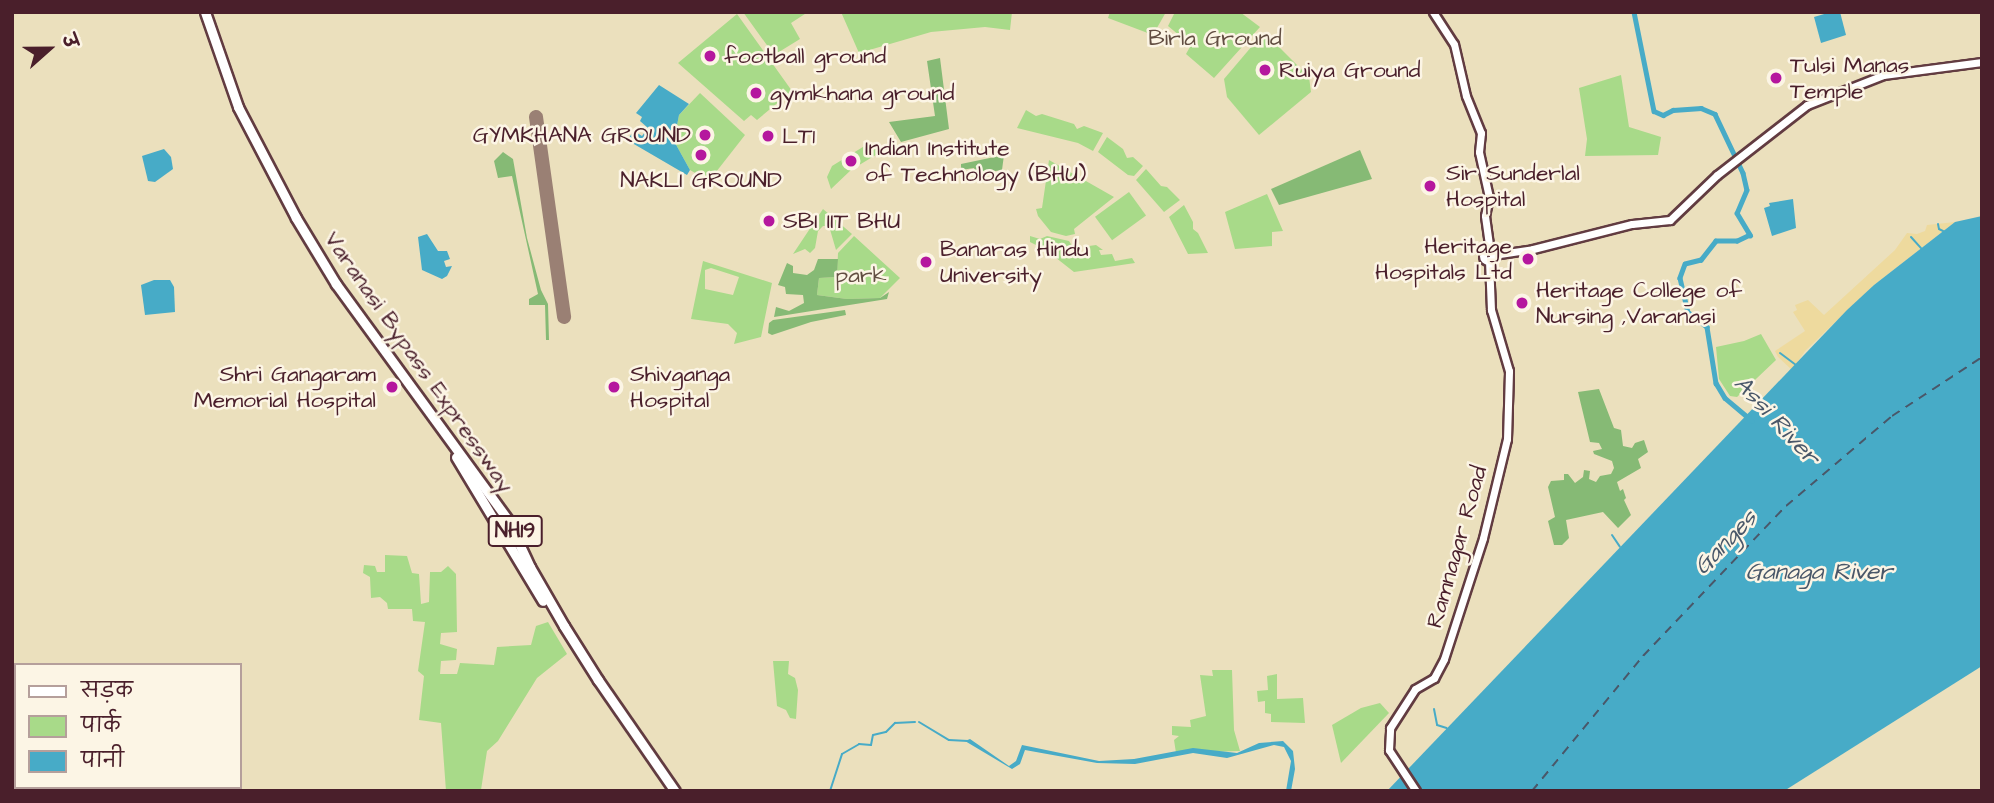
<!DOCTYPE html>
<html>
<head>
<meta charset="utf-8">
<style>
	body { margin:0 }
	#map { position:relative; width:1994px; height:803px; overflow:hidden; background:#ebe0bd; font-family:"Architects Daughter","Playpen Sans Deva",sans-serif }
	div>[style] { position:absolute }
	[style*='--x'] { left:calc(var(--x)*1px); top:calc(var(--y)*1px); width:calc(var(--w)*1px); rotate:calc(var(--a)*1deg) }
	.green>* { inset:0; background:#a8da89; transform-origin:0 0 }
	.forest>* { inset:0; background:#86ba75 }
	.sand>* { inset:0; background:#eeda9e }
	.water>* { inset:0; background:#47abc7 }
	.stream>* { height:2px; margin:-1px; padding:0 1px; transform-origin:1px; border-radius:1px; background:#47abc7 }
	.river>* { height:4.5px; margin:-2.25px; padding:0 2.25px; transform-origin:2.25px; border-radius:2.25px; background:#47abc7 }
	.ferry>* { height:2px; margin-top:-1px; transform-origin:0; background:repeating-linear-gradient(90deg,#495769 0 9px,transparent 0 16px) }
	.runway>* { height:14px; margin:-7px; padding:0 7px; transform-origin:7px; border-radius:7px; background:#9a8074 }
	.roads { filter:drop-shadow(2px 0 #623c41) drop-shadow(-2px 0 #623c41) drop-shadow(0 2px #623c41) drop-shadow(0 -2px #623c41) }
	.major>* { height:7px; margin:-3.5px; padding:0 3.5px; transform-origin:3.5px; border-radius:3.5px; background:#fff }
	.major>.ring { margin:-3.5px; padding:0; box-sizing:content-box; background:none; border:7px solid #fff; border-radius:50% }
	.highway>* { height:9px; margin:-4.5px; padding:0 4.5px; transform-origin:4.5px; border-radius:4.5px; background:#fff }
	.dots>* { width:19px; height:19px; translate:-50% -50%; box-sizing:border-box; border:4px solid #fcf5e5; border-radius:50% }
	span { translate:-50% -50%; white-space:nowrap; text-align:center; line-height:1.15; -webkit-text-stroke:5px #fcf5e5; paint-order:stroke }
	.shield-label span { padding:2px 5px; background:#fcf5e5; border:2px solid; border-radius:5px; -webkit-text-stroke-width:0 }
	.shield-label { font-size:21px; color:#4a1f2b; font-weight:700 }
	.park-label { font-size:23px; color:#624e42 }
	.poi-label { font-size:23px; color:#4a1f2b }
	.left { translate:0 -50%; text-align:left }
	.right { translate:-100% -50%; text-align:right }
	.street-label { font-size:23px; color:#4a1f2b }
	.water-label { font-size:24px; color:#495769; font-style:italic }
	.frame { position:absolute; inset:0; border:14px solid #4a1f2b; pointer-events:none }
	.legend { position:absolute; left:14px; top:663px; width:228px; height:126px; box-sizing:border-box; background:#fcf5e5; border:2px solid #b59f9b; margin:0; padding:9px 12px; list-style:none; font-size:21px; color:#4a1f2b }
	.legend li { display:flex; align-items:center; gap:14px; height:35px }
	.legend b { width:35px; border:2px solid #b59f9b }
	.north { position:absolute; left:14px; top:14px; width:70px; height:70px; -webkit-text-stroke:5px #fcf5e5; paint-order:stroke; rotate:69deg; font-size:19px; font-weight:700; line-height:28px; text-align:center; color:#4a1f2b }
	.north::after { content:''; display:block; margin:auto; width:24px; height:32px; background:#4a1f2b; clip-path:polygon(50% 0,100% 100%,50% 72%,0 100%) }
</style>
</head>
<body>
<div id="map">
	<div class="green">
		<i style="clip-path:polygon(743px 12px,808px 12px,791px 23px,800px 39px,774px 55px)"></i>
		<i style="clip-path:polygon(841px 12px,1012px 12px,1010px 30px,985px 27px,931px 32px,859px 53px)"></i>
		<i style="clip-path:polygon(1110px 12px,1166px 12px,1153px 35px,1108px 18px)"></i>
		<i style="clip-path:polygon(1175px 12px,1240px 12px,1260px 27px,1214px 78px,1186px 54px,1191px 45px,1168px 26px)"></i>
		<i style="clip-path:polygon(737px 14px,792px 91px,757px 120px,751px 115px,744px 121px,678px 63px)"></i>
		<i style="clip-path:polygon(1258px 39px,1271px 39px,1309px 77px,1311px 92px,1259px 135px,1227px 97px,1224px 79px)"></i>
		<i style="clip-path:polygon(1621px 75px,1629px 127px,1661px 137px,1658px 155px,1585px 156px,1587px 139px,1579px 88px)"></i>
		<i style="clip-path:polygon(700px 93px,745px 135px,709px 181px,690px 170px,674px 141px,679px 115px)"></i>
		<i style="clip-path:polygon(1026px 110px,1036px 116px,1042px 114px,1074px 124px,1077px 129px,1084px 126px,1103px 133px,1093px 151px,1078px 143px,1017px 128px)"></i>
		<i style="clip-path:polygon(1107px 137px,1123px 149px,1127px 158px,1133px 157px,1143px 166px,1134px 176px,1128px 175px,1098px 152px)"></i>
		<i style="clip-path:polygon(871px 142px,884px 150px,851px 170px,831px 189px,827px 177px,832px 166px)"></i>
		<i style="clip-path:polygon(1049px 160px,1114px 197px,1074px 229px,1075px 234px,1066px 236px,1051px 232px,1038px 216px,1036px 209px,1042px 208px)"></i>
		<i style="clip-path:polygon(1146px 169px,1161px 186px,1167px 187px,1180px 200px,1164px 212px,1136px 180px)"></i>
		<i style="left:1129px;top:192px;width:29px;height:42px;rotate:54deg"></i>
		<i style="clip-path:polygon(1267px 194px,1283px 231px,1272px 232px,1272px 246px,1235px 249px,1225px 212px)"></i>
		<i style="clip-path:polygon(1184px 205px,1193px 222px,1193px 229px,1198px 233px,1208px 253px,1188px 254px,1169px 217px)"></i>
		<i style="clip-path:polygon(823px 209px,852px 234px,836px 250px,829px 226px,823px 226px,818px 231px,815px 248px,810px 253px,805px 249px,793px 254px)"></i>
		<i style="clip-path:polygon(854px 236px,900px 278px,880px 298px,847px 299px,817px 295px,819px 278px,837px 277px,838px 253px)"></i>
		<i style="clip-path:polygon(1030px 236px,1040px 239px,1047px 236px,1069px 241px,1076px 252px,1087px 252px,1089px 246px,1096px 245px,1103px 250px,1099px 250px,1101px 255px,1112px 254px,1115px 261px,1132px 258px,1135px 263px,1074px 272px,1046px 250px,1030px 242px)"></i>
		<i style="clip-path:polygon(evenodd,703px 261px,772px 283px,761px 337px,734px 344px,737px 333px,728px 324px,691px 319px,703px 261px,711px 268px,739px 277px,733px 295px,705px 289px,705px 270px,711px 268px)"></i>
		<i style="clip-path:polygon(1761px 334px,1776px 360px,1737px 397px,1730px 396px,1719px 379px,1716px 347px,1744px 341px)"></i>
		<i style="clip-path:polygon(385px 555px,407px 556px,412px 573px,419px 574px,421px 604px,429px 602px,430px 572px,441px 572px,448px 566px,456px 574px,457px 632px,441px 633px,440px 644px,457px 649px,456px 660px,441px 661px,440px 674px,457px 674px,460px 663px,494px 665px,497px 647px,531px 645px,536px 626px,548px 622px,567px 654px,537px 678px,498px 741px,487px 751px,481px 790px,446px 791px,441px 723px,419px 720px,424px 676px,418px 671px,425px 622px,413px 621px,412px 609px,388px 609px,387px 603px,380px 597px,371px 598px,370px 577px,363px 573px,364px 565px,375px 566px,377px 572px,385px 572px)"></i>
		<i style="clip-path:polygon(773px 661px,789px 661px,788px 674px,795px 678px,798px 690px,796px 719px,790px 718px,786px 710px,777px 706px)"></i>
		<i style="clip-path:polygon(1212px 670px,1232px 670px,1234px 730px,1240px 751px,1176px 753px,1174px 740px,1179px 736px,1172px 735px,1172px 726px,1191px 727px,1190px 720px,1206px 716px,1200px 675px,1213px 676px)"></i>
		<i style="clip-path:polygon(1277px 674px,1277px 699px,1303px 698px,1305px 723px,1271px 722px,1271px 714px,1265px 713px,1265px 701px,1258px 702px,1257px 691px,1268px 690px,1267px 676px)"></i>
		<i style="clip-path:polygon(1380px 703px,1389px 713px,1341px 763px,1332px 725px,1361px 708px)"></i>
	</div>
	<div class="forest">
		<i style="clip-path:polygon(940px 58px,949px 129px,901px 142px,889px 122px,935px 116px,927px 61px)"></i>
		<i style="clip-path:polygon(1360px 150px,1372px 179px,1279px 205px,1271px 189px)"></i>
		<i style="clip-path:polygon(503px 152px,513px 159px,527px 238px,541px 290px,548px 304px,549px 340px,546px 340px,545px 305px,529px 305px,529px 299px,538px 294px,512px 176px,498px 178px,494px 161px)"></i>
		<i style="clip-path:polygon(1004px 155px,1002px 170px,977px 174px,974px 168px,961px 170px,961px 164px)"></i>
		<i style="clip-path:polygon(818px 259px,838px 259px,837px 277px,819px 278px,817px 295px,847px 299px,880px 298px,889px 292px,887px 299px,774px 317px,776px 307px,789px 311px,804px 303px,803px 295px,786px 294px,785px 287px,778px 285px,787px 263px,793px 266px,793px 273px,807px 275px,814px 270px)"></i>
		<i style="clip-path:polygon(845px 310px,846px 315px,811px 322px,772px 335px,768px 333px,769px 323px,773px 320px)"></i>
		<i style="clip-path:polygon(1599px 389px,1614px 428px,1621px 430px,1623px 446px,1632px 448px,1635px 443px,1644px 440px,1648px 452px,1638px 459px,1641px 468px,1617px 482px,1620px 491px,1623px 489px,1626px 498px,1624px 500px,1631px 515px,1618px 528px,1603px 512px,1566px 520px,1569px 538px,1562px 545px,1554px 545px,1548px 521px,1555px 517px,1548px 487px,1551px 481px,1564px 480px,1564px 474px,1568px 474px,1575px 483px,1583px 477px,1584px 470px,1590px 471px,1589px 479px,1596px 482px,1600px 476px,1611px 474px,1614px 468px,1612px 461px,1594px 454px,1593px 451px,1602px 449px,1599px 443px,1590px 442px,1578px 392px)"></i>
	</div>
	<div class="sand">
		<i style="clip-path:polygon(1955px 222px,1874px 285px,1805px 351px,1792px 370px,1778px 357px,1775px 351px,1805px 331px,1793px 312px,1797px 310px,1795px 305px,1808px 300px,1824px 315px,1895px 250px,1907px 233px,1917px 234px,1925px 231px,1927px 225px)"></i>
	</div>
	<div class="water">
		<i style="clip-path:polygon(1831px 12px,1840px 12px,1846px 35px,1821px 43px,1814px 17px)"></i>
		<i style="clip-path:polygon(659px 85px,689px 104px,679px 115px,674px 141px,690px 170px,687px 175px,627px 140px,634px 131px,642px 136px,648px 128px,640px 121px,642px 117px,636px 113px)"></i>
		<i style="clip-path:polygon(164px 149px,171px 157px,173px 169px,155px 182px,148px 181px,142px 156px)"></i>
		<i style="clip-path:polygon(1793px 199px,1796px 228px,1772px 236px,1764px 208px,1770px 206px,1769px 203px)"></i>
		<i style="clip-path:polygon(1982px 216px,1982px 666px,1784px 791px,1387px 791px,1847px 310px,1874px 285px,1955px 222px)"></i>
		<i style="clip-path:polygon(427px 234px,438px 251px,447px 251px,450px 259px,444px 261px,446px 267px,452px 266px,447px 276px,442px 279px,422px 270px,418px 237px)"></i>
		<i style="clip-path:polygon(154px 280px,170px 280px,174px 287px,175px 312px,145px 315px,141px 285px)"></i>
		<i style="clip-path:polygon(970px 739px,1009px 766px,1016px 761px,1022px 745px,1099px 761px,1134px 759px,1193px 748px,1237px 753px,1259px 743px,1283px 741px,1293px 751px,1295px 769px,1291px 791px,1286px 791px,1291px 761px,1284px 747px,1274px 745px,1227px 758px,1193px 753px,1135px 764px,1097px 763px,1025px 750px,1020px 764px,1012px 769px,965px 741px)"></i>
	</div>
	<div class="stream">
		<i style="--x:1938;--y:224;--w:5;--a:79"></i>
		<i style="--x:1939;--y:229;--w:7;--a:27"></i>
		<i style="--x:1911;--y:237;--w:15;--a:48"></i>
		<i style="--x:1780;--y:353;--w:20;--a:37"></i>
		<i style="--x:1612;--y:535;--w:14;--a:56"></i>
		<i style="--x:1434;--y:709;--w:16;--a:79"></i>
		<i style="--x:1437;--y:725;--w:10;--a:17"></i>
		<i style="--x:919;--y:722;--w:35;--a:31"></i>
		<i style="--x:949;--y:740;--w:19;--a:3"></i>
		<i style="--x:830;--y:791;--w:39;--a:-72"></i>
		<i style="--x:842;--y:754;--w:20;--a:-30"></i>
		<i style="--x:859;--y:744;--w:12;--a:5"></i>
		<i style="--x:871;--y:745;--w:10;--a:-79"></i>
		<i style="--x:873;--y:735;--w:13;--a:-13"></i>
		<i style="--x:886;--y:732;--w:13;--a:-45"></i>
		<i style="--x:895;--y:723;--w:20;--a:-3"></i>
	</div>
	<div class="river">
		<i style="--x:1634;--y:12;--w:101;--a:78.6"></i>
		<i style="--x:1654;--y:111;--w:10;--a:24"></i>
		<i style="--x:1663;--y:115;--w:11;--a:-27"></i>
		<i style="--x:1673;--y:110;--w:28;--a:-4"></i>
		<i style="--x:1701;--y:108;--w:15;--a:23"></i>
		<i style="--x:1715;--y:114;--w:65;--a:64.6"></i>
		<i style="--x:1743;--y:173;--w:17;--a:77"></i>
		<i style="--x:1747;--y:190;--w:25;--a:113"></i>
		<i style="--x:1737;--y:213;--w:26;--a:59"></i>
		<i style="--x:1750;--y:235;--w:14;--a:155"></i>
		<i style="--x:1737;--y:241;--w:21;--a:180"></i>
		<i style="--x:1716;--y:241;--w:24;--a:128"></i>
		<i style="--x:1701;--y:260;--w:16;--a:166"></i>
		<i style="--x:1685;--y:264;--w:15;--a:110"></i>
		<i style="--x:1680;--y:278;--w:35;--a:77"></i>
		<i style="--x:1688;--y:312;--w:24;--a:38"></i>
		<i style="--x:1707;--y:327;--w:57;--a:80.9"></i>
		<i style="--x:1716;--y:383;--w:17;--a:59"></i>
		<i style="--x:1725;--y:398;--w:35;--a:40"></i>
	</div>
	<div class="ferry">
		<i style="--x:1532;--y:791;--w:175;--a:-50.6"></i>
		<i style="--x:1643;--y:656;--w:207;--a:-46.4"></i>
		<i style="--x:1786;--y:506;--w:139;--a:-40.3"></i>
		<i style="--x:1892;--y:416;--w:108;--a:-33.2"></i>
	</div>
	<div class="runway">
		<i style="--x:536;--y:117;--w:202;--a:82"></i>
	</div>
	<div class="roads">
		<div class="major">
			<i style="--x:1433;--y:12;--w:38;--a:57"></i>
			<i style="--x:1454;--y:44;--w:53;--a:77"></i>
			<i style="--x:1466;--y:96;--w:40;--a:68"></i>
			<i style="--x:1481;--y:133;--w:19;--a:96"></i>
			<i style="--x:1479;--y:152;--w:46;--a:77.5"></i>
			<i style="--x:1489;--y:197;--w:19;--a:102"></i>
			<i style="--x:1485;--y:216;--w:35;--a:82"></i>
			<i class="ring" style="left:1483px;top:251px;width:3px;height:3px"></i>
			<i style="--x:1493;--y:255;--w:40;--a:-8.5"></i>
			<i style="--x:1533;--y:249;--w:102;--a:-14.2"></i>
			<i style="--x:1632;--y:224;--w:38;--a:-6"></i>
			<i style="--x:1670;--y:220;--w:65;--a:-43.8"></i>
			<i style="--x:1717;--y:175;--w:114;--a:-37.9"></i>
			<i style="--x:1807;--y:105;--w:82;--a:-21.5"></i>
			<i style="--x:1883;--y:75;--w:100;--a:-7.5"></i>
			<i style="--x:1416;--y:791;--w:49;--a:-123.4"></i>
			<i style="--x:1389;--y:750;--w:22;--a:-87"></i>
			<i style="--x:1390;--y:728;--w:46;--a:-57.3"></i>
			<i style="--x:1415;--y:689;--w:22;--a:-30"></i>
			<i style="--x:1434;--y:678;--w:21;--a:-62"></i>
			<i style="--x:1444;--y:659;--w:127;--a:-72.1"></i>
			<i style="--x:1483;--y:538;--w:102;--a:-76.4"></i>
			<i style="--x:1507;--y:439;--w:68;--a:-88.3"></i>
			<i style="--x:1509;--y:371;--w:64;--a:-106.4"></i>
			<i style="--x:1491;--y:310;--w:50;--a:-92.3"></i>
		</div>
		<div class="highway">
			<i style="--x:205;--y:12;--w:101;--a:70.8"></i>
			<i style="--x:238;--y:107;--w:125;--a:62.4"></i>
			<i style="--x:296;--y:218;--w:77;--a:58.8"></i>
			<i style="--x:336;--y:284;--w:292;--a:53.9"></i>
			<i style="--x:508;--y:520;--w:52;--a:64.9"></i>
			<i style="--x:530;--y:567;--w:68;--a:60"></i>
			<i style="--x:564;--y:626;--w:64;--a:57.8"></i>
			<i style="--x:598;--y:680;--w:135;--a:55.3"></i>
			<i style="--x:456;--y:457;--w:168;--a:58.9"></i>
		</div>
	</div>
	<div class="dots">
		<i style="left:710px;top:56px;background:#b5179e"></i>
		<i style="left:1265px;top:70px;background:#b5179e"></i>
		<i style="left:1776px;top:78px;background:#b5179e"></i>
		<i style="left:756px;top:93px;background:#b5179e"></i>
		<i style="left:705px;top:135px;background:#b5179e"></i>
		<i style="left:768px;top:136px;background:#b5179e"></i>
		<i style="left:701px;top:155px;background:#b5179e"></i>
		<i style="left:851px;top:161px;background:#b5179e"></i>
		<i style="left:1430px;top:186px;background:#b5179e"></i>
		<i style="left:769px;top:221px;background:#b5179e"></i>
		<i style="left:1528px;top:259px;background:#b5179e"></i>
		<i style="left:926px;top:262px;background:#b5179e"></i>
		<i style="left:1522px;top:303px;background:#b5179e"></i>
		<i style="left:392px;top:387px;background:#b5179e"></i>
		<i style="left:614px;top:387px;background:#b5179e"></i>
	</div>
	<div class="shield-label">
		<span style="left:515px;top:531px">NH19</span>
	</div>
	<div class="park-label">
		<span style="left:1215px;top:38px">Birla Ground</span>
		<span style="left:861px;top:275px">park</span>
	</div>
	<div class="poi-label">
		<span class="left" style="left:724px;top:56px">football ground</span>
		<span class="left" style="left:1790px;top:78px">Tulsi Manas<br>Temple</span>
		<span class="left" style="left:1279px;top:70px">Ruiya Ground</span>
		<span class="left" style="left:770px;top:93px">gymkhana ground</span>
		<span class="right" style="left:691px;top:135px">GYMKHANA GROUND</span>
		<span class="left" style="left:782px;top:136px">LT1</span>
		<span class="left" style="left:865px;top:161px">Indian Institute<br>of Technology (BHU)</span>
		<span class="left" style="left:1446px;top:186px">Sir Sunderlal<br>Hospital</span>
		<span style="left:701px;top:180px">NAKLI GROUND</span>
		<span class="left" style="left:783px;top:221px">SBI IIT BHU</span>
		<span class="right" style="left:1512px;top:259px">Heritage<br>Hospitals Ltd</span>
		<span class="left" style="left:940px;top:262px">Banaras Hindu<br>University</span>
		<span class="left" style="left:1536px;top:303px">Heritage College of<br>Nursing ,Varanasi</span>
		<span class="right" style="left:376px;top:387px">Shri Gangaram<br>Memorial Hospital</span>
		<span class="left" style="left:630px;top:387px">Shivganga<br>Hospital</span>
	</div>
	<div class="street-label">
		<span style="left:419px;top:362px;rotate:55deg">Varanasi Bypass Expressway</span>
		<span style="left:1457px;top:547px;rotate:-74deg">Ramnagar Road</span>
	</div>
	<div class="water-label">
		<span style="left:1776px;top:421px;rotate:47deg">Assi River</span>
		<span style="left:1726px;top:543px;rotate:-46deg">Ganges</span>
		<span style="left:1819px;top:573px">Ganaga River</span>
	</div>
	<div class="frame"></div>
	<ul class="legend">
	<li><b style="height:9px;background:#fff"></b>सड़क</li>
	<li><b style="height:19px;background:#a8da89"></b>पार्क</li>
	<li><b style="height:19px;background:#47abc7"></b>पानी</li>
	</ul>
	<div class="north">उ</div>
</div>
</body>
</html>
